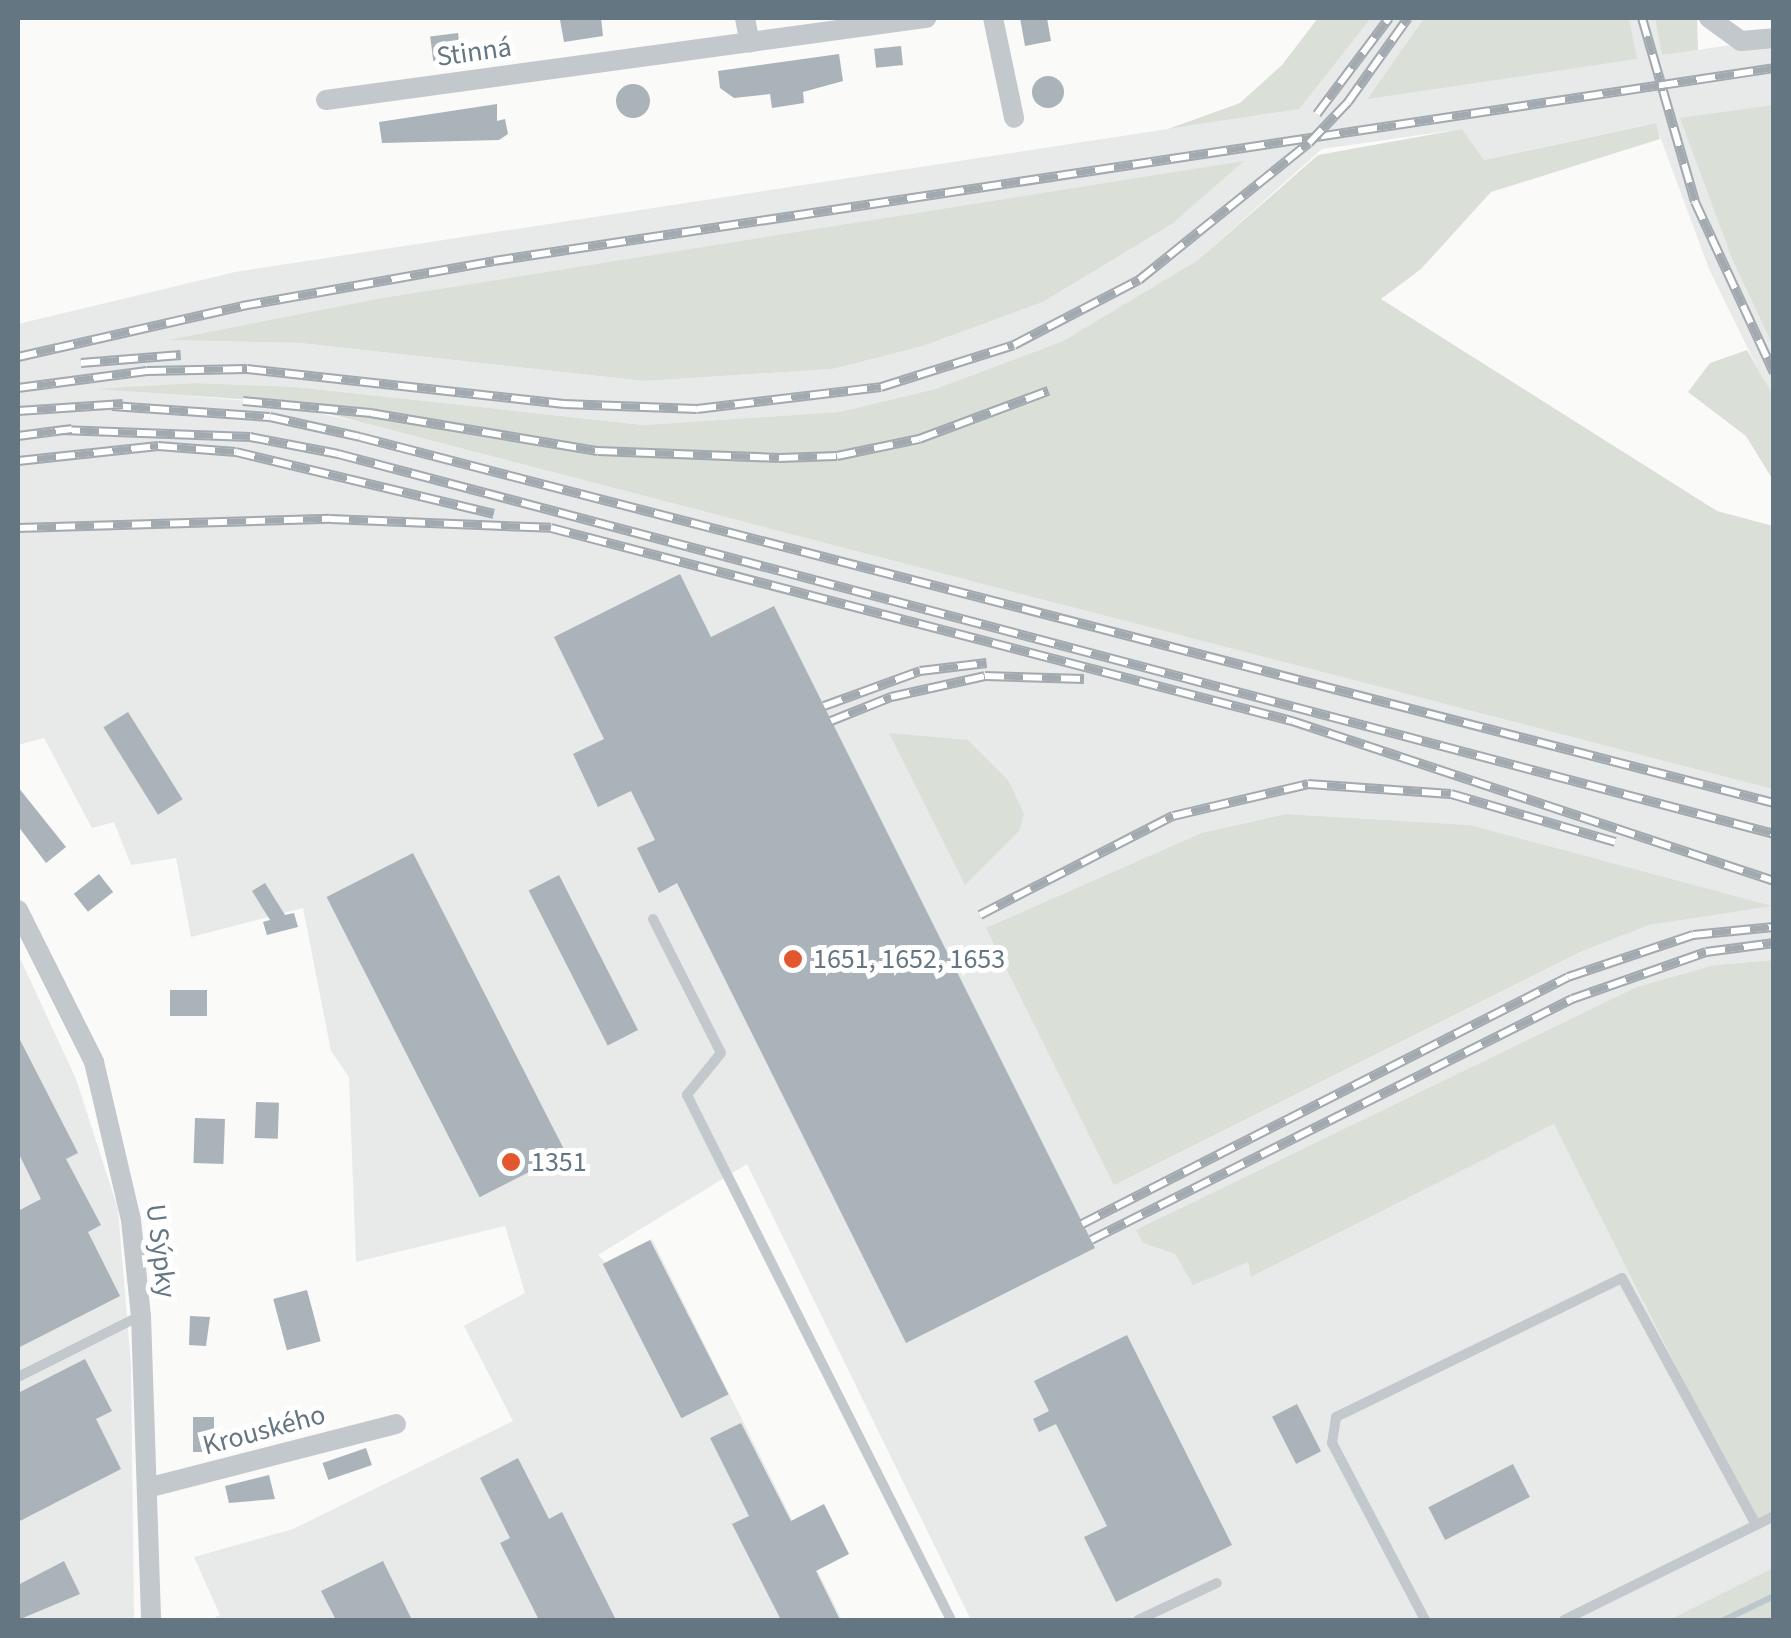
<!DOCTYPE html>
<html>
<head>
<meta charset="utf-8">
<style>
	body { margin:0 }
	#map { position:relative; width:1791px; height:1638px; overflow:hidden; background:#fafaf8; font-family:"Source Sans 3",sans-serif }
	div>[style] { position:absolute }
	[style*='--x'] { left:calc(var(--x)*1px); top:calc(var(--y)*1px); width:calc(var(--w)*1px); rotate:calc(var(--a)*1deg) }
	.built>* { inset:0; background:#e8e9e9 }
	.green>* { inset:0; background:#dadfd7 }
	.stream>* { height:6px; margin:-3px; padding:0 3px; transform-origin:3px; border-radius:3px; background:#bbc7cb }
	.building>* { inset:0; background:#aab3b9; transform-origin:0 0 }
	.round { border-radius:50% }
	.lane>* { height:10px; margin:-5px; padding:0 5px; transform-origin:5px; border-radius:5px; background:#c3c8cc }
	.street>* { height:20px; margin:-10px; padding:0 10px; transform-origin:10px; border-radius:10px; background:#c3c8cc }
	.rail>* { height:10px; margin-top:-5px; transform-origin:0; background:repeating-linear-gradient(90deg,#fff 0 19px,#a2aab0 0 38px); box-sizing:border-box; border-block:2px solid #a2aab0 }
	.dots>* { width:28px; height:28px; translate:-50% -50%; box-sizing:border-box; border:5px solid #fff; border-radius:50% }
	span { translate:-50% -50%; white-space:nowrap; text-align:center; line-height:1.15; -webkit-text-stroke:10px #fff; paint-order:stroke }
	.street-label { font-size:28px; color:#657683 }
	.poi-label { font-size:28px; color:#657683 }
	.left { translate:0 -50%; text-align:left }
	.frame { position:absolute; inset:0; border:20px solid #657683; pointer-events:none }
</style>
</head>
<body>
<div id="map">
	<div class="built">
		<i style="clip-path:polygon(evenodd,1371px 18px,1424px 18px,1368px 97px,1636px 59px,1629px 18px,1655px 18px,1663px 55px,1773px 39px,1773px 105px,1681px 119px,1732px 259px,1773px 346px,1773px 400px,1709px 269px,1655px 123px,1484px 160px,1462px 129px,1322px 149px,1198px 260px,1063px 341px,935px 389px,839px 412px,644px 425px,296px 387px,195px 383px,104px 389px,273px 403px,363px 423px,1773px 788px,1773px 960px,1715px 965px,1143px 1243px,1175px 1254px,1248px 1262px,1251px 1277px,1554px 1124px,1773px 1516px,1773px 1568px,1669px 1620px,971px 1620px,747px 1164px,598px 1255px,605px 1262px,652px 1239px,842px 1620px,210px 1620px,220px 1615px,194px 1557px,293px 1529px,513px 1421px,464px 1326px,525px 1293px,505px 1226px,356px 1262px,349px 1077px,331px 1051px,303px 908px,191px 937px,176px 858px,131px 865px,114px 822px,92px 828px,44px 738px,18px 745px,18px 324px,235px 272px,1298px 109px,1371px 18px,1242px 162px,1172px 224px,1043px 302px,923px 346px,831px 369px,645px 381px,300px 343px,176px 340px,382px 298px,1242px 162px,1371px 18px,1287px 814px,1470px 825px,1768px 906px,1649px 925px,1578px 953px,1114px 1184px,1287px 814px)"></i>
		<i style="clip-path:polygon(18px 954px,76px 1079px,118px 1209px,131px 1365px,134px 1620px,18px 1620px)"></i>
	</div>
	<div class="green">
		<i style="clip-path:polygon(1318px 18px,1371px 18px,1299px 109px,1168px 129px,1240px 103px,1282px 65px)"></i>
		<i style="clip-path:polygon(1424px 18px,1629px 18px,1637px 59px,1367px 99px)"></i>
		<i style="clip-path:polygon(1655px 18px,1697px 18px,1698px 50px,1662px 55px)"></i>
		<i style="clip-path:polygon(1773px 105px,1774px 105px,1773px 346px,1732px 259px,1680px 118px)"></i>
		<i style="clip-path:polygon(1656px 123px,1660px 139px,1491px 192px,1421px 269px,1381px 299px,1717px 511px,1773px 526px,1773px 789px,283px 402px,95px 389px,195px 383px,296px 387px,644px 425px,839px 412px,935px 389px,1063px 341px,1198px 260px,1318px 155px,1462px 129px,1484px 160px)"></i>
		<i style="clip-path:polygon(1244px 161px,1172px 224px,1043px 302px,923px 346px,832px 369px,645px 381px,300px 343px,169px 340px,382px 298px)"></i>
		<i style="clip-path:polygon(1747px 350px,1773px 396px,1773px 480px,1746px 436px,1688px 392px,1710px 363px)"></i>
		<i style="clip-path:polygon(889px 733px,968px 740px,1008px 780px,1024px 814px,1019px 831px,965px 885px)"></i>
		<i style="clip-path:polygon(1287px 814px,1470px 825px,1772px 906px,1649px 925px,1578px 953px,1114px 1185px,986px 928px,1202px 833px)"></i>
		<i style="clip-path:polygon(1773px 960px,1773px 1516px,1756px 1525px,1554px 1124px,1251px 1277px,1248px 1262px,1193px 1285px,1175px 1254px,1143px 1243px,1136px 1230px,1637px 987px,1715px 965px)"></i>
		<i style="clip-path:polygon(1773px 1568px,1773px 1620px,1669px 1620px)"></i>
	</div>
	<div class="stream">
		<i style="--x:1724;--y:1620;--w:55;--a:-25.6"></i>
	</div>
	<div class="building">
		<i style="clip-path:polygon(601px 18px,603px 36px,564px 42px,560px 20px)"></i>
		<i style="clip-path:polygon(1020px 18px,1047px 18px,1051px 41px,1025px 46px)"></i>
		<i style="left:458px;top:33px;width:25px;height:28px;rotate:83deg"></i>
		<i style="left:901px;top:46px;width:19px;height:27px;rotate:84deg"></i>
		<i style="clip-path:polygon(839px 54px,843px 81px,803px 92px,804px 103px,772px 108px,770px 94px,734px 98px,720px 88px,718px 71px)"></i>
		<i class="round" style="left:1032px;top:76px;width:32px;height:32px"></i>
		<i class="round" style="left:616px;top:84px;width:34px;height:34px"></i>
		<i style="clip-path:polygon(497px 104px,497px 121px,505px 119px,508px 134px,499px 140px,382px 143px,379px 122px)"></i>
		<i style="clip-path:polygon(680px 574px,711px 637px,774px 606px,1095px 1248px,906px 1343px,677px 883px,659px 893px,637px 848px,655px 840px,631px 791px,598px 807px,573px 754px,604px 739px,554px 637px)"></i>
		<i style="left:128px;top:712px;width:103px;height:29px;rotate:58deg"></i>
		<i style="clip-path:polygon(18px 787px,66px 847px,46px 863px,18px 826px)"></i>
		<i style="left:413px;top:853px;width:337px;height:97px;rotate:63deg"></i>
		<i style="left:99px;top:874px;width:23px;height:32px;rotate:52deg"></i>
		<i style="left:559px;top:875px;width:174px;height:34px;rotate:63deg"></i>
		<i style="clip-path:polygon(265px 883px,285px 915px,294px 913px,298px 927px,267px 935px,263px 922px,270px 920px,252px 891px)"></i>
		<i style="left:207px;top:990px;width:26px;height:37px;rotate:90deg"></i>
		<i style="clip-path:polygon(18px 1036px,78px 1153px,66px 1159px,101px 1225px,88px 1232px,120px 1296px,18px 1348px,18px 1211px,41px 1199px,18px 1152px)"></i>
		<i style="left:256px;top:1102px;width:23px;height:36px;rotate:2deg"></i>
		<i style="left:195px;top:1118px;width:30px;height:45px;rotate:2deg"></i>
		<i style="left:650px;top:1240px;width:173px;height:53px;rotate:63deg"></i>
		<i style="left:307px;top:1290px;width:53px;height:35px;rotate:75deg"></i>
		<i style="clip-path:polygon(190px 1316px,210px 1317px,206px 1346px,189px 1345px)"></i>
		<i style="clip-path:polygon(1127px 1335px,1232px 1545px,1116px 1602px,1084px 1537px,1107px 1526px,1056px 1424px,1039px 1432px,1033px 1419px,1049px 1411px,1034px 1381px)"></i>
		<i style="clip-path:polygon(85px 1359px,112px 1411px,96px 1419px,121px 1469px,18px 1522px,18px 1393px)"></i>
		<i style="left:1297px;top:1404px;width:53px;height:28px;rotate:63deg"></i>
		<i style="left:193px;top:1417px;width:21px;height:35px"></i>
		<i style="clip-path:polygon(741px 1423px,791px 1521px,824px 1504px,849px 1554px,816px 1571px,840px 1620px,781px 1620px,732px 1524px,749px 1516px,710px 1438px)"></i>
		<i style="left:366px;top:1448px;width:18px;height:46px;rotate:71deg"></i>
		<i style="clip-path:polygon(518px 1458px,549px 1519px,562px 1512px,616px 1620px,539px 1620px,500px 1543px,510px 1538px,480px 1478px)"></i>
		<i style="left:1513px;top:1464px;width:37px;height:95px;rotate:63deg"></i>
		<i style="clip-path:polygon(269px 1475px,275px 1499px,229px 1503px,225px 1486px)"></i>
		<i style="clip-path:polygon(64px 1561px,80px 1594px,18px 1620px,18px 1585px)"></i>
		<i style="clip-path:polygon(383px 1561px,412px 1620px,336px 1620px,321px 1591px)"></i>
	</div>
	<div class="lane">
		<i style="--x:653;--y:919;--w:150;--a:63.1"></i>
		<i style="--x:721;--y:1053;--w:54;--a:129"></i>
		<i style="--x:687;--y:1095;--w:588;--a:63.3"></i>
		<i style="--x:18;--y:1377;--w:136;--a:-26.6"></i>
		<i style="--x:1138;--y:1620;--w:87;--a:-25.1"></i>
		<i style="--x:1425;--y:1620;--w:200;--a:-117.7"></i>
		<i style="--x:1332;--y:1443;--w:26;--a:-81"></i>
		<i style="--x:1336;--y:1417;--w:318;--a:-25.9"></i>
		<i style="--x:1622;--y:1278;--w:281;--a:61.5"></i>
		<i style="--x:1564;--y:1620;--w:234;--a:-26.3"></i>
	</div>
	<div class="street">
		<i style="--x:745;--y:18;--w:25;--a:79"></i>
		<i style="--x:993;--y:18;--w:102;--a:78.1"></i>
		<i style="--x:1709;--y:18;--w:39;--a:36"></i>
		<i style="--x:1741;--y:41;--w:33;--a:-5"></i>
		<i style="--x:326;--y:100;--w:606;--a:-7.78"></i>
		<i style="--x:18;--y:910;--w:170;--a:63.4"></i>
		<i style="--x:94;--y:1062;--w:162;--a:76.8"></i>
		<i style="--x:131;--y:1220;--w:97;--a:84.1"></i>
		<i style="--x:141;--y:1316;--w:304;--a:88.1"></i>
		<i style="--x:147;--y:1488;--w:257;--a:-14.4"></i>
	</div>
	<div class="rail">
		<i style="--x:1642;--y:18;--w:191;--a:73.9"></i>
		<i style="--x:1695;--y:202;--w:188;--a:65.2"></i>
		<i style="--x:1317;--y:114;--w:120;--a:-53.1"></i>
		<i style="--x:18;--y:357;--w:230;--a:-12.8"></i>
		<i style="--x:242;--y:306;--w:256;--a:-10.1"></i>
		<i style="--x:494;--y:261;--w:1294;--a:-8.57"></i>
		<i style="--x:81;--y:363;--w:100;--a:-4.6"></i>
		<i style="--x:18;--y:388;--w:130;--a:-7.5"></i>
		<i style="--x:147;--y:371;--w:100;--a:-1.1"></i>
		<i style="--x:247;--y:369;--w:319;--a:6.3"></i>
		<i style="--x:564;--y:404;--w:133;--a:2.2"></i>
		<i style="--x:697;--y:409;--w:185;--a:-6.8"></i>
		<i style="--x:881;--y:387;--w:139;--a:-17.5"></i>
		<i style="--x:1014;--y:345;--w:141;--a:-27.5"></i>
		<i style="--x:1139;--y:280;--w:218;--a:-38.9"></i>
		<i style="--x:1309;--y:143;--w:57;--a:-46.4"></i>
		<i style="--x:1348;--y:102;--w:103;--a:-54.5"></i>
		<i style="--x:243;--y:401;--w:128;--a:5.4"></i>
		<i style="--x:370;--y:413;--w:231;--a:9.5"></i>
		<i style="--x:598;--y:451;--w:181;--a:2.2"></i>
		<i style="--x:779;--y:458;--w:58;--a:-2"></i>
		<i style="--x:837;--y:456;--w:84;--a:-11.7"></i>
		<i style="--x:919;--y:439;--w:138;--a:-20.4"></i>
		<i style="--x:112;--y:406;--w:158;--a:4"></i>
		<i style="--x:270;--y:417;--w:92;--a:12.5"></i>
		<i style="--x:360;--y:437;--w:1461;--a:14.51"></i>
		<i style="--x:18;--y:411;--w:105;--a:-3.8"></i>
		<i style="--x:61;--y:430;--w:189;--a:2.1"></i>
		<i style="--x:250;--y:437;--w:90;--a:10.9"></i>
		<i style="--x:338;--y:454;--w:1485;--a:14.82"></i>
		<i style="--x:18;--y:436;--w:54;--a:-7.4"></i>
		<i style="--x:18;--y:461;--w:141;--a:-6.1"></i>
		<i style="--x:158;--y:446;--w:78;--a:4.4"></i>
		<i style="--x:236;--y:452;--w:265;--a:13.5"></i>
		<i style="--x:18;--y:528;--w:312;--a:-1.7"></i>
		<i style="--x:330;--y:519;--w:221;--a:2.3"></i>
		<i style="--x:551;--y:528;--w:766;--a:14.6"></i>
		<i style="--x:1292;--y:721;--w:508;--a:18.36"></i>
		<i style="--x:824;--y:706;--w:102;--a:-20"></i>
		<i style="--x:920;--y:671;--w:67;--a:-6.8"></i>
		<i style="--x:831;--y:721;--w:65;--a:-21.8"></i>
		<i style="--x:891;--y:697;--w:96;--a:-12.6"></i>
		<i style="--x:985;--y:676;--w:99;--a:1.7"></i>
		<i style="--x:980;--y:915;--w:217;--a:-27.2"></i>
		<i style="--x:1173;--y:816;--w:139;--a:-13.3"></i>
		<i style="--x:1308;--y:784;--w:143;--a:4"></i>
		<i style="--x:1451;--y:794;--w:171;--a:16.3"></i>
		<i style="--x:1082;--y:1224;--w:545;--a:-26.94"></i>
		<i style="--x:1568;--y:977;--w:132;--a:-18.6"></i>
		<i style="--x:1693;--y:935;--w:81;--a:-5.6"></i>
		<i style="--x:1091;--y:1240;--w:538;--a:-26.61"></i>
		<i style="--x:1572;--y:999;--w:142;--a:-19.3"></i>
		<i style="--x:1706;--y:952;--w:69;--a:-7.5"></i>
	</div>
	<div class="dots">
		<i style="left:793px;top:959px;background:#e4572e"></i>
		<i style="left:511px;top:1162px;background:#e4572e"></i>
	</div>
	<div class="street-label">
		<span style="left:474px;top:52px;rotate:-8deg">Stinná</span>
		<span style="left:161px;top:1251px;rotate:83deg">U Sýpky</span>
		<span style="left:264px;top:1430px;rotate:-15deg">Krouského</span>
	</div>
	<div class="poi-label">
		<span class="left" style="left:813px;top:959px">1651, 1652, 1653</span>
		<span class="left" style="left:531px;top:1162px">1351</span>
	</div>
	<div class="frame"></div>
</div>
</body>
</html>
